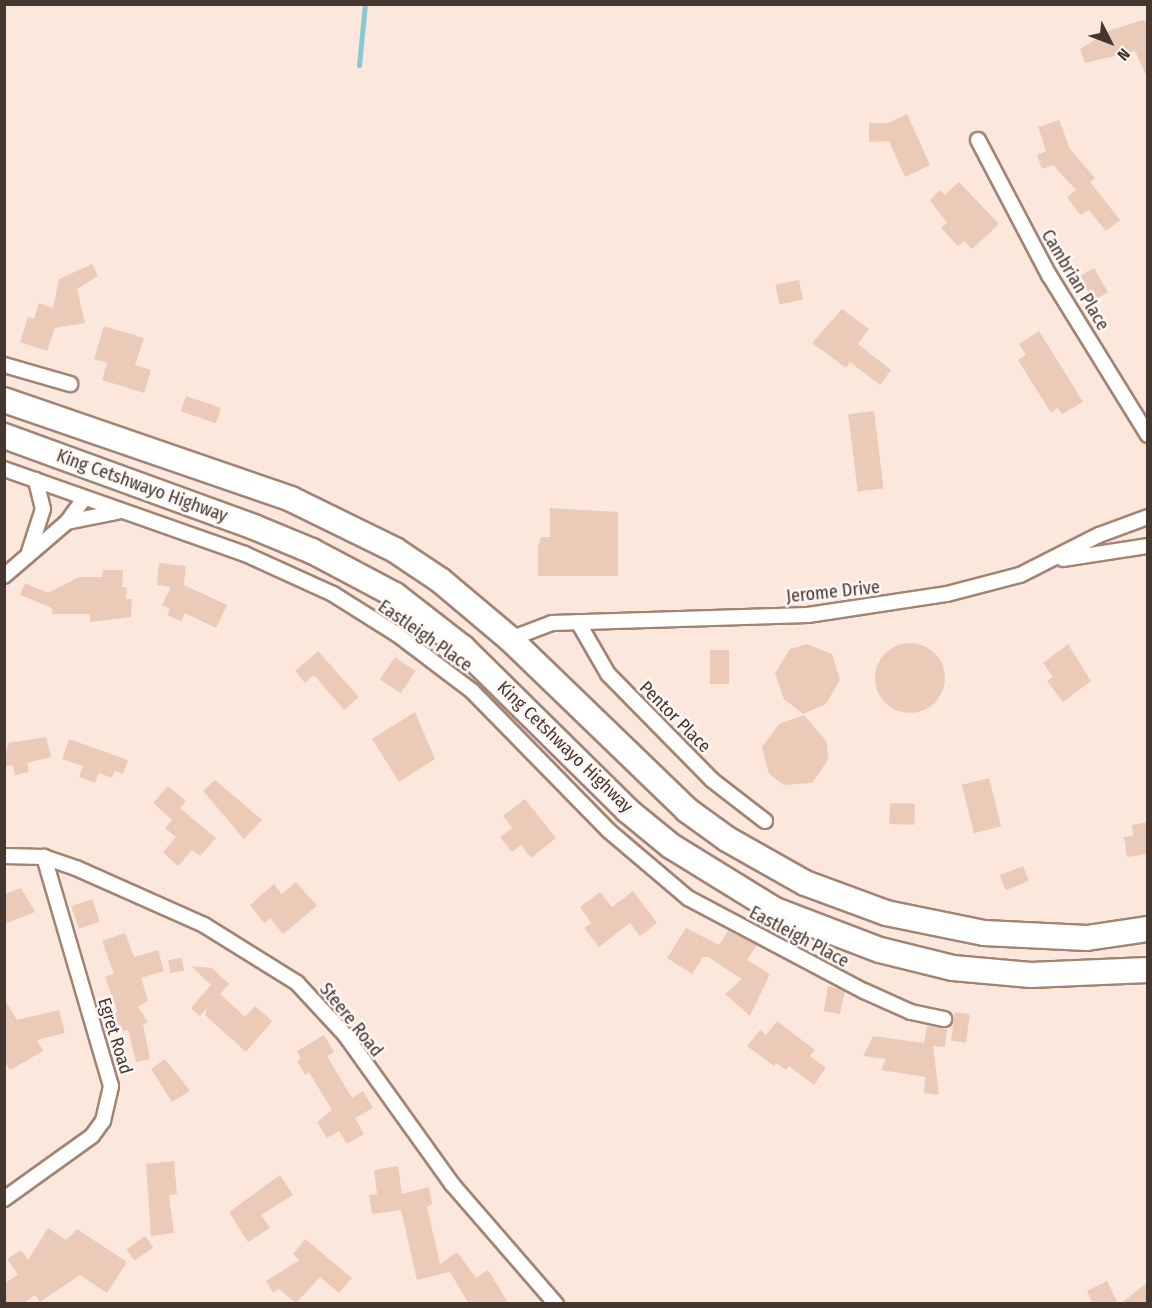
<!DOCTYPE html>
<html>
<head>
<meta charset="utf-8">
<style>
	body { margin:0 }
	#map { position:relative; width:1152px; height:1308px; overflow:hidden; background:#fce7dd; font-family:"Fira Sans Condensed",sans-serif }
	div>[style] { position:absolute }
	[style*='--x'] { left:calc(var(--x)*1px); top:calc(var(--y)*1px); width:calc(var(--w)*1px); rotate:calc(var(--a)*1deg) }
	.stream>* { height:5px; margin:-2.5px; padding:0 2.5px; transform-origin:2.5px; border-radius:2.5px; background:#86c9d3 }
	.building>* { inset:0; background:#ebcab8; transform-origin:0 0 }
	.round { border-radius:50% }
	.roads { filter:drop-shadow(2px 0 #a28473) drop-shadow(-2px 0 #a28473) drop-shadow(0 2px #a28473) drop-shadow(0 -2px #a28473) }
	.minor>* { height:14px; margin:-7px; padding:0 7px; transform-origin:7px; border-radius:7px; background:#fff }
	.motorway>* { height:24px; margin:-12px; padding:0 12px; transform-origin:12px; border-radius:12px; background:#fff }
	span { translate:-50% -50%; white-space:nowrap; text-align:center; line-height:1.15; -webkit-text-stroke:5px #fff8f4; paint-order:stroke }
	.street-label { font-size:18px; color:#443730 }
	.frame { position:absolute; inset:0; border:6px solid #443730; pointer-events:none }
	.north { position:absolute; left:1080px; top:12px; width:60px; height:60px; -webkit-text-stroke:4px #fff8f4; paint-order:stroke; rotate:132deg; font-size:16px; font-weight:700; line-height:24px; text-align:center; color:#443730 }
	.north::after { content:''; display:block; margin:auto; width:21px; height:27px; background:#443730; clip-path:polygon(50% 0,100% 100%,50% 72%,0 100%) }
</style>
</head>
<body>
<div id="map">
	<div class="stream">
		<i style="--x:359;--y:65;--w:61;--a:-84.4"></i>
	</div>
	<div class="building">
		<i style="clip-path:polygon(1143px 20px,1148px 22px,1148px 80px,1135px 51px,1085px 63px,1080px 49px,1111px 30px)"></i>
		<i style="clip-path:polygon(907px 114px,930px 165px,905px 177px,889px 141px,869px 142px,869px 123px,888px 123px)"></i>
		<i style="clip-path:polygon(1059px 120px,1070px 149px,1095px 178px,1090px 182px,1120px 220px,1106px 231px,1089px 210px,1080px 215px,1067px 197px,1076px 190px,1053px 165px,1042px 169px,1037px 155px,1046px 151px,1038px 127px)"></i>
		<i style="clip-path:polygon(959px 182px,999px 224px,972px 249px,964px 241px,958px 246px,941px 228px,947px 223px,930px 200px,940px 190px,945px 195px)"></i>
		<i style="clip-path:polygon(92px 264px,98px 276px,77px 289px,85px 323px,55px 328px,47px 351px,20px 342px,28px 317px,34px 319px,39px 303px,53px 308px,59px 279px)"></i>
		<i style="left:1094px;top:268px;width:28px;height:17px;rotate:60deg"></i>
		<i style="left:799px;top:280px;width:20px;height:24px;rotate:79deg"></i>
		<i style="clip-path:polygon(842px 309px,869px 329px,858px 344px,891px 370px,880px 385px,850px 362px,846px 368px,812px 343px)"></i>
		<i style="clip-path:polygon(104px 326px,144px 338px,135px 365px,151px 370px,144px 393px,102px 380px,107px 363px,94px 359px)"></i>
		<i style="clip-path:polygon(1039px 331px,1083px 402px,1062px 414px,1058px 408px,1051px 413px,1018px 360px,1026px 355px,1019px 344px)"></i>
		<i style="left:186px;top:396px;width:37px;height:16px;rotate:19deg"></i>
		<i style="left:874px;top:411px;width:78px;height:26px;rotate:83deg"></i>
		<i style="clip-path:polygon(550px 508px,618px 512px,618px 576px,538px 576px,538px 547px,541px 537px,550px 537px)"></i>
		<i style="clip-path:polygon(159px 563px,186px 566px,184px 585px,227px 605px,216px 628px,185px 613px,181px 621px,167px 615px,170px 609px,162px 605px,171px 587px,157px 585px)"></i>
		<i style="clip-path:polygon(103px 570px,123px 570px,122px 587px,127px 587px,126px 599px,132px 599px,131px 617px,90px 622px,90px 614px,52px 614px,52px 608px,20px 595px,25px 583px,48px 593px,79px 577px,102px 577px)"></i>
		<i class="round" style="left:875px;top:643px;width:70px;height:70px"></i>
		<i style="clip-path:polygon(807px 644px,832px 654px,840px 680px,826px 704px,803px 714px,784px 699px,775px 673px,790px 649px)"></i>
		<i style="clip-path:polygon(1068px 644px,1091px 681px,1063px 702px,1047px 681px,1053px 677px,1043px 663px)"></i>
		<i style="left:710px;top:650px;width:19px;height:34px"></i>
		<i style="clip-path:polygon(318px 651px,359px 697px,344px 710px,314px 675px,305px 683px,295px 671px)"></i>
		<i style="left:395px;top:657px;width:25px;height:27px;rotate:34deg"></i>
		<i style="clip-path:polygon(415px 712px,435px 759px,399px 782px,372px 739px)"></i>
		<i style="clip-path:polygon(804px 715px,827px 742px,828px 760px,812px 783px,784px 785px,769px 774px,762px 747px,779px 724px)"></i>
		<i style="clip-path:polygon(46px 737px,51px 757px,27px 763px,29px 772px,15px 775px,13px 765px,4px 767px,8px 743px)"></i>
		<i style="clip-path:polygon(69px 739px,128px 760px,123px 774px,115px 771px,112px 778px,99px 773px,95px 783px,79px 777px,83px 766px,62px 759px)"></i>
		<i style="left:989px;top:778px;width:50px;height:28px;rotate:76deg"></i>
		<i style="clip-path:polygon(215px 780px,262px 820px,244px 839px,203px 791px)"></i>
		<i style="clip-path:polygon(168px 786px,186px 801px,180px 808px,216px 838px,200px 856px,192px 850px,178px 866px,163px 852px,176px 837px,165px 828px,172px 820px,153px 803px)"></i>
		<i style="clip-path:polygon(525px 799px,556px 838px,531px 858px,521px 845px,512px 852px,500px 837px,512px 828px,503px 816px)"></i>
		<i style="left:890px;top:803px;width:25px;height:21px;rotate:2deg"></i>
		<i style="clip-path:polygon(1148px 822px,1148px 854px,1127px 857px,1124px 837px,1133px 836px,1132px 825px)"></i>
		<i style="left:1023px;top:866px;width:16px;height:25px;rotate:68deg"></i>
		<i style="clip-path:polygon(296px 882px,317px 906px,283px 934px,270px 918px,264px 923px,250px 905px,274px 884px,282px 894px)"></i>
		<i style="clip-path:polygon(21px 888px,35px 912px,4px 924px,4px 894px)"></i>
		<i style="clip-path:polygon(633px 891px,657px 923px,640px 936px,630px 923px,599px 947px,584px 928px,591px 923px,580px 907px,600px 892px,612px 907px)"></i>
		<i style="left:92px;top:899px;width:24px;height:22px;rotate:71deg"></i>
		<i style="clip-path:polygon(686px 928px,719px 945px,728px 931px,757px 945px,747px 960px,770px 974px,750px 1016px,725px 994px,742px 979px,708px 957px,703px 957px,692px 974px,667px 958px)"></i>
		<i style="clip-path:polygon(125px 933px,134px 957px,158px 950px,164px 971px,141px 978px,148px 1000px,138px 1007px,148px 1022px,143px 1024px,150px 1059px,136px 1062px,128px 1030px,114px 1034px,107px 1015px,117px 1011px,105px 977px,114px 974px,102px 941px)"></i>
		<i style="left:182px;top:958px;width:13px;height:14px;rotate:81deg"></i>
		<i style="clip-path:polygon(191px 966px,212px 968px,229px 984px,220px 994px,245px 1017px,255px 1006px,272px 1021px,246px 1052px,205px 1015px,207px 1008px,200px 1016px,191px 1008px,211px 985px)"></i>
		<i style="clip-path:polygon(828px 986px,845px 991px,840px 1014px,824px 1011px)"></i>
		<i style="clip-path:polygon(4px 998px,17px 1020px,59px 1010px,65px 1033px,37px 1040px,43px 1051px,10px 1070px,4px 1061px)"></i>
		<i style="left:955px;top:1012px;width:15px;height:29px;rotate:8deg"></i>
		<i style="clip-path:polygon(777px 1021px,815px 1050px,810px 1056px,826px 1068px,814px 1085px,789px 1066px,786px 1070px,776px 1063px,774px 1066px,747px 1046px,760px 1030px,766px 1035px)"></i>
		<i style="clip-path:polygon(927px 1026px,947px 1029px,945px 1047px,933px 1046px,939px 1095px,924px 1093px,925px 1077px,881px 1070px,886px 1059px,863px 1056px,873px 1036px,924px 1043px)"></i>
		<i style="clip-path:polygon(324px 1035px,334px 1052px,327px 1056px,352px 1098px,363px 1091px,373px 1108px,355px 1118px,364px 1134px,347px 1144px,339px 1131px,327px 1138px,317px 1122px,332px 1110px,309px 1072px,305px 1075px,297px 1061px,301px 1059px,297px 1051px)"></i>
		<i style="clip-path:polygon(165px 1059px,190px 1091px,172px 1102px,151px 1069px)"></i>
		<i style="clip-path:polygon(174px 1161px,177px 1194px,169px 1195px,174px 1233px,151px 1236px,146px 1164px)"></i>
		<i style="clip-path:polygon(398px 1166px,402px 1194px,429px 1187px,432px 1204px,427px 1207px,440px 1264px,457px 1252px,476px 1278px,488px 1270px,509px 1304px,469px 1304px,450px 1272px,417px 1280px,401px 1210px,372px 1214px,369px 1195px,377px 1194px,374px 1170px)"></i>
		<i style="clip-path:polygon(280px 1175px,293px 1195px,261px 1215px,270px 1228px,248px 1242px,229px 1212px)"></i>
		<i style="clip-path:polygon(48px 1228px,66px 1240px,77px 1229px,127px 1262px,107px 1293px,80px 1275px,40px 1302px,35px 1295px,22px 1304px,4px 1304px,4px 1283px,18px 1275px,7px 1259px,21px 1250px,28px 1260px)"></i>
		<i style="left:145px;top:1236px;width:14px;height:23px;rotate:54deg"></i>
		<i style="clip-path:polygon(305px 1239px,352px 1278px,339px 1293px,320px 1277px,296px 1303px,279px 1289px,273px 1293px,266px 1281px,300px 1260px,293px 1254px)"></i>
		<i style="clip-path:polygon(1107px 1281px,1118px 1304px,1093px 1304px,1087px 1291px)"></i>
		<i style="clip-path:polygon(1148px 1282px,1148px 1304px,1120px 1304px)"></i>
	</div>
	<div class="roads">
		<div class="minor">
			<i style="--x:978;--y:140;--w:153;--a:62.3"></i>
			<i style="--x:1049;--y:275;--w:188;--a:58.3"></i>
			<i style="--x:4;--y:365;--w:69;--a:16.1"></i>
			<i style="--x:4;--y:469;--w:256;--a:19.4"></i>
			<i style="--x:245;--y:554;--w:97;--a:24.4"></i>
			<i style="--x:333;--y:594;--w:77;--a:32.2"></i>
			<i style="--x:398;--y:635;--w:93;--a:37.1"></i>
			<i style="--x:472;--y:691;--w:196;--a:45.6"></i>
			<i style="--x:609;--y:831;--w:104;--a:40.3"></i>
			<i style="--x:688;--y:898;--w:199;--a:27.9"></i>
			<i style="--x:864;--y:991;--w:51;--a:24.1"></i>
			<i style="--x:911;--y:1012;--w:34;--a:12"></i>
			<i style="--x:67;--y:522;--w:51;--a:-11.3"></i>
			<i style="--x:29;--y:552;--w:45;--a:-72"></i>
			<i style="--x:43;--y:509;--w:30;--a:-104"></i>
			<i style="--x:1063;--y:559;--w:86;--a:-8.7"></i>
			<i style="--x:4;--y:576;--w:83;--a:-40.6"></i>
			<i style="--x:67;--y:522;--w:29;--a:-54"></i>
			<i style="--x:578;--y:622;--w:60;--a:60"></i>
			<i style="--x:608;--y:674;--w:148;--a:45.5"></i>
			<i style="--x:712;--y:780;--w:67;--a:37.7"></i>
			<i style="--x:510;--y:639;--w:45;--a:-20.9"></i>
			<i style="--x:552;--y:623;--w:256;--a:-1.8"></i>
			<i style="--x:808;--y:615;--w:141;--a:-8.6"></i>
			<i style="--x:947;--y:594;--w:75;--a:-14.6"></i>
			<i style="--x:1020;--y:575;--w:89;--a:-26.9"></i>
			<i style="--x:1099;--y:535;--w:52;--a:-20.2"></i>
			<i style="--x:4;--y:856;--w:40;--a:1.4"></i>
			<i style="--x:44;--y:857;--w:34;--a:19"></i>
			<i style="--x:76;--y:868;--w:140;--a:24"></i>
			<i style="--x:204;--y:925;--w:110;--a:31.9"></i>
			<i style="--x:297;--y:983;--w:72;--a:47.2"></i>
			<i style="--x:346;--y:1036;--w:182;--a:54.4"></i>
			<i style="--x:452;--y:1184;--w:159;--a:49.1"></i>
			<i style="--x:4;--y:1199;--w:108;--a:-35.6"></i>
			<i style="--x:92;--y:1136;--w:19;--a:-54"></i>
			<i style="--x:103;--y:1121;--w:36;--a:-77"></i>
			<i style="--x:111;--y:1086;--w:239;--a:-106.3"></i>
		</div>
		<div class="motorway">
			<i style="--x:4;--y:400;--w:304;--a:19"></i>
			<i style="--x:291;--y:499;--w:116;--a:26.1"></i>
			<i style="--x:395;--y:550;--w:54;--a:33.7"></i>
			<i style="--x:440;--y:580;--w:92;--a:40.1"></i>
			<i style="--x:510;--y:639;--w:246;--a:44"></i>
			<i style="--x:687;--y:810;--w:49;--a:35.9"></i>
			<i style="--x:727;--y:839;--w:90;--a:29.4"></i>
			<i style="--x:805;--y:883;--w:86;--a:20.3"></i>
			<i style="--x:886;--y:913;--w:100;--a:11.5"></i>
			<i style="--x:984;--y:933;--w:103;--a:2.8"></i>
			<i style="--x:1087;--y:938;--w:62;--a:-8.4"></i>
			<i style="--x:4;--y:436;--w:266;--a:20"></i>
			<i style="--x:254;--y:527;--w:63;--a:22.5"></i>
			<i style="--x:312;--y:551;--w:94;--a:27.9"></i>
			<i style="--x:395;--y:595;--w:86;--a:37.9"></i>
			<i style="--x:463;--y:648;--w:231;--a:44.6"></i>
			<i style="--x:627;--y:810;--w:57;--a:39.3"></i>
			<i style="--x:671;--y:846;--w:122;--a:31.6"></i>
			<i style="--x:775;--y:910;--w:112;--a:20.9"></i>
			<i style="--x:880;--y:950;--w:75;--a:13.9"></i>
			<i style="--x:953;--y:968;--w:78;--a:5.1"></i>
			<i style="--x:1031;--y:975;--w:117;--a:-2.4"></i>
		</div>
	</div>
	<div class="street-label">
		<span style="left:1075px;top:280px;rotate:59deg">Cambrian Place</span>
		<span style="left:142px;top:486px;rotate:20deg">King Cetshwayo Highway</span>
		<span style="left:833px;top:592px;rotate:-6deg">Jerome Drive</span>
		<span style="left:425px;top:636px;rotate:35deg">Eastleigh Place</span>
		<span style="left:675px;top:717px;rotate:45deg">Pentor Place</span>
		<span style="left:565px;top:747px;rotate:44deg">King Cetshwayo Highway</span>
		<span style="left:799px;top:937px;rotate:28deg">Eastleigh Place</span>
		<span style="left:351px;top:1020px;rotate:51deg">Steere Road</span>
		<span style="left:115px;top:1036px;rotate:73deg">Egret Road</span>
	</div>
	<div class="frame"></div>
	<div class="north">N</div>
</div>
</body>
</html>
